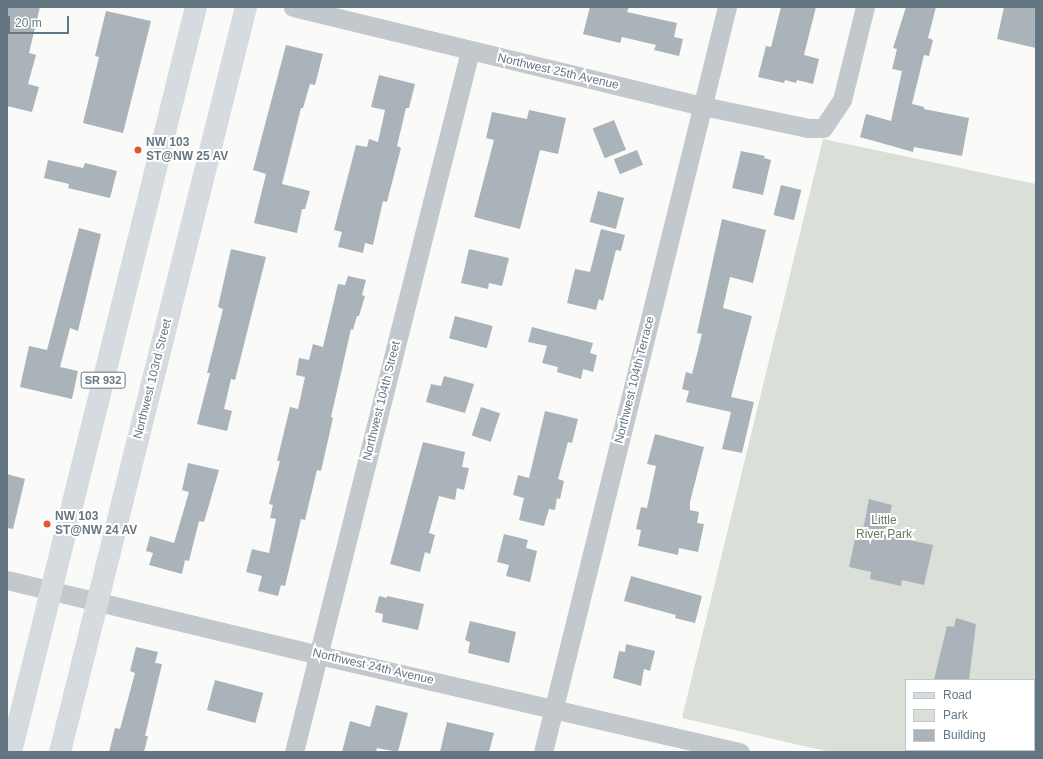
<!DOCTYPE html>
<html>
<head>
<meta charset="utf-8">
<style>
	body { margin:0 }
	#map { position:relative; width:1043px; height:759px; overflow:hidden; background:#fafaf8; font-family:Helvetica,sans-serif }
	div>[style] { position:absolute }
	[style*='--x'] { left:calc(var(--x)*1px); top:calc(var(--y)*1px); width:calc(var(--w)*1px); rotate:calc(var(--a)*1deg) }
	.green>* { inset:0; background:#dadfd7 }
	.building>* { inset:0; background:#aab3b9; transform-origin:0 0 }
	.street>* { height:19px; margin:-9.5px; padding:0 9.5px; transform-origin:9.5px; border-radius:9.5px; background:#c3c8cc }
	.primary>* { height:22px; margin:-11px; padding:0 11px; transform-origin:11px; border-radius:11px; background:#d6dbdf }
	.dots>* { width:11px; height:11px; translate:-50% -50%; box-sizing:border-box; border:2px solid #fff; border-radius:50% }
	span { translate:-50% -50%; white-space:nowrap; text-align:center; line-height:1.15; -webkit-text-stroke:4px #fff; paint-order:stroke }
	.shield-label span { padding:1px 3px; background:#fff; border:1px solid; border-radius:3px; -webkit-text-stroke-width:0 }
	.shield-label { font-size:11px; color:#657683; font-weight:700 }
	.street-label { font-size:12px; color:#657683 }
	.poi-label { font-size:12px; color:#657683; font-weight:700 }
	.left { translate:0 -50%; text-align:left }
	.park-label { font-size:12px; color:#687a64 }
	.frame { position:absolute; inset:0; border:8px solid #657683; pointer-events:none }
	.legend { position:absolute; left:905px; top:679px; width:130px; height:72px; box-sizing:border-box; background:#fff; border:1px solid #c1c8cd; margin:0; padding:5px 7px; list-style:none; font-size:12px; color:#657683 }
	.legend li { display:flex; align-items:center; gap:8px; height:20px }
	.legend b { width:20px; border:1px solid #c1c8cd }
	.scale { position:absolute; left:8px; top:16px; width:61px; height:18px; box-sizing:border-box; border:2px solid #657683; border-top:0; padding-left:5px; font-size:12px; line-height:14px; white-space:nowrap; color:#657683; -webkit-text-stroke:3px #fff; paint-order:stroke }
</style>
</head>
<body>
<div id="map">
	<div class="green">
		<i style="clip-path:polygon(evenodd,823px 139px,1036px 184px,1036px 752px,830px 752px,682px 718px,823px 139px,906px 680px,1034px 680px,1034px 750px,906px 750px,906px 680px)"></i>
	</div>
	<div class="building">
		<i style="clip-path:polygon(7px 7px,40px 7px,29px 53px,36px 55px,28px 84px,39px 87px,32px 112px,7px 106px)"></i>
		<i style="clip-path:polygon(590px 7px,629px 7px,627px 12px,677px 23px,674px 37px,683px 39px,679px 56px,654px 50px,656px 45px,622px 37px,620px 43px,583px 34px)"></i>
		<i style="clip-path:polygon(781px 7px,816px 7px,804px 55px,819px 59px,813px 84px,797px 80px,796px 83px,785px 80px,784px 83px,758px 77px,766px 46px,771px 47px)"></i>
		<i style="clip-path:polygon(906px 7px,936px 7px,928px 38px,933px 40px,929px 56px,924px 55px,912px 104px,924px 107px,924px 109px,969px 118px,962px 156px,914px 147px,913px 152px,860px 137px,866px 114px,891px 121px,902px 71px,892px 69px,897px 49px,893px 48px)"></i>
		<i style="clip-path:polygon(1004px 7px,1036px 7px,1036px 48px,997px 39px)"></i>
		<i style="clip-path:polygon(106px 11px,151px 21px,123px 133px,83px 123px,99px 57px,95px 56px)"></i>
		<i style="clip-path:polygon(286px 45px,323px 54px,315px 85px,310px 84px,303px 108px,301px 108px,282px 184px,310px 191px,305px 209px,302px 209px,297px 233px,254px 223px,266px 174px,253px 170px)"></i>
		<i style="clip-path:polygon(379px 75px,415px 84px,409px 108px,406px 108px,397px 146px,401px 148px,387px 202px,383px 201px,373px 245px,365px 243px,363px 253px,338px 247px,342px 232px,334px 230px,356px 145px,367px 147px,369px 139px,378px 142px,385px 110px,371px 107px)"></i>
		<i style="clip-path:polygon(529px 110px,566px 118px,558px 154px,540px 150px,520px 229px,474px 217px,494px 140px,486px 138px,492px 112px,527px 119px)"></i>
		<i style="left:614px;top:120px;width:32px;height:23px;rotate:68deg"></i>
		<i style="left:637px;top:150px;width:16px;height:25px;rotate:68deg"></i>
		<i style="clip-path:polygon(741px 151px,765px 156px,764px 158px,771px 160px,763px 195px,732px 188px)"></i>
		<i style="clip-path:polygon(48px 160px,83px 168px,85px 163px,117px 171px,110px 198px,68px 188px,69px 184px,44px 178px)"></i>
		<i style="left:781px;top:185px;width:21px;height:31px;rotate:14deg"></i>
		<i style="left:598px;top:191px;width:27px;height:32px;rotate:15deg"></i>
		<i style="clip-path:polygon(722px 219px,766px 230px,753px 283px,730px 277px,723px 308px,752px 316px,731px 397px,754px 402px,742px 453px,722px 449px,731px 412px,686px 402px,689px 391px,682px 389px,686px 372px,692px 374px,702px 334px,697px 333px)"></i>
		<i style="clip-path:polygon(79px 228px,101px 234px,78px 331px,70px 328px,60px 367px,78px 371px,72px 399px,20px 387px,29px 346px,47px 350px)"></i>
		<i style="clip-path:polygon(601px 229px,625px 235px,621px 251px,616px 250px,603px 301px,599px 299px,596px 310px,567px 303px,575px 269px,590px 272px)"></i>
		<i style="clip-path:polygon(231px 249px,266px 257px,235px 380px,231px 379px,224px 409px,232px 411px,227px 431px,197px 424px,210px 373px,207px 373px,223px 309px,218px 307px)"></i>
		<i style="clip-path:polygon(469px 249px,509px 258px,502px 286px,489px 283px,488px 289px,461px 283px)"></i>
		<i style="clip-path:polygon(348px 276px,366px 280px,362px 295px,365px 296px,359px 316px,357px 316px,353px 330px,351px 329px,331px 417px,333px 418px,321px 471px,317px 470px,305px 520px,301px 519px,285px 586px,281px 585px,278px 596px,258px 591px,262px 576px,246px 572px,252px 549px,269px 553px,276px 519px,270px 518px,273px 505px,269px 504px,280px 461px,277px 461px,290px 407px,298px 409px,305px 377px,296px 375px,299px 358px,309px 360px,313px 344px,323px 347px,338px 284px,345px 285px)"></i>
		<i style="left:455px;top:316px;width:39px;height:23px;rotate:15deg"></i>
		<i style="clip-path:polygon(532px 327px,593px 343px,590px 353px,597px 355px,593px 372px,583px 369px,581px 379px,557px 372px,558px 367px,542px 363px,547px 346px,528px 342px)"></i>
		<i style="clip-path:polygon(444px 376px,474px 384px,465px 413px,426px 402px,431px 384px,441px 386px)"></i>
		<i style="left:481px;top:407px;width:20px;height:30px;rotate:18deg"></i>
		<i style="clip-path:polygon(545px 411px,578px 419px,572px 443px,568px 442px,558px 479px,564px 481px,560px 499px,557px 498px,555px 510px,549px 509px,544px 526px,519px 520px,524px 498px,513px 495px,518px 475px,529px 478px)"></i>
		<i style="clip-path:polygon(655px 434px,704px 447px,690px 502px,690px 510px,699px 512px,697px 523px,704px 524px,698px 552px,679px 548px,678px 555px,638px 546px,641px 530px,636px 529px,641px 507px,647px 508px,656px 466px,647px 464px)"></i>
		<i style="clip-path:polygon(423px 442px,465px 452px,462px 467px,469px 468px,464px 490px,457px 488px,455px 500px,439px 496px,429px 533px,435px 535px,430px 554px,425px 552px,420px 572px,390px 564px)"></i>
		<i style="clip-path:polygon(188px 463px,219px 470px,204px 522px,199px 521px,189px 561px,185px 560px,182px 574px,149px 565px,153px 553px,146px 551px,150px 536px,174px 543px,189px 492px,182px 490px)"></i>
		<i style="clip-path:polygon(7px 474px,25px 479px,13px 529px,7px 528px)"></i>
		<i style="clip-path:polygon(869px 499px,892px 505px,885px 535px,933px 545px,924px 585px,902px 580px,901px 586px,870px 579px,871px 572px,849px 567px,857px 529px,863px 530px)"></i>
		<i style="clip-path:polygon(504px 534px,528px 540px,526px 548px,537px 551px,530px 582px,506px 576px,509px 565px,497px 562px)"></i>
		<i style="clip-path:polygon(631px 576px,702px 596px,695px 623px,675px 618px,676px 615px,624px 601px)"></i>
		<i style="clip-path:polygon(379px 596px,387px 598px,387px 596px,424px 604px,418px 630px,382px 622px,383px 614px,375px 612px)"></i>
		<i style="clip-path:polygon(956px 618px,976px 624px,969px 680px,934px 680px,947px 626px,954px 627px)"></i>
		<i style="clip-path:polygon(470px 621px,516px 632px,509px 663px,468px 653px,470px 642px,465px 640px)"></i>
		<i style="clip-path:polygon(626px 644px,655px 651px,650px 671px,644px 669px,641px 686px,613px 678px,619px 651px,625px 652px)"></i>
		<i style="clip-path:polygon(136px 647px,158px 652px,155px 663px,162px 664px,145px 736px,148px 736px,144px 752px,109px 752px,115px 728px,120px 729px,135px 673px,130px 671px)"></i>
		<i style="left:215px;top:680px;width:50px;height:31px;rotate:15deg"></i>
		<i style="clip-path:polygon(376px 705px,408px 713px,398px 752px,377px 748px,376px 752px,342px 752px,350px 721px,370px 727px)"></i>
		<i style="clip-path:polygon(447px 722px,494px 733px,489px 752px,440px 752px)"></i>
	</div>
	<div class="street">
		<i style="--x:293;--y:7;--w:422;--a:13.6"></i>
		<i style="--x:703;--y:106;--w:107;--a:11.8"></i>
		<i style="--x:808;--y:128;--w:15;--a:0"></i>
		<i style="--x:823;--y:128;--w:34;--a:-56"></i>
		<i style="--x:842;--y:100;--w:96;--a:-76.1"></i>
		<i style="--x:7;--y:580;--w:321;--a:13.5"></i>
		<i style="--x:319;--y:655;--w:432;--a:13"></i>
		<i style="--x:294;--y:752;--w:723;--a:-75.91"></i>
		<i style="--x:543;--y:752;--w:767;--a:-76.13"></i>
	</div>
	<div class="primary">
		<i style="--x:11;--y:752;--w:768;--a:-76.05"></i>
		<i style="--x:60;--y:752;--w:768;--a:-75.98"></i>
	</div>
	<div class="dots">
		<i style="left:138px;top:150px;background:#e4572e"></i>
		<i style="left:47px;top:524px;background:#e4572e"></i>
	</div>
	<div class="shield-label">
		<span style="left:103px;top:380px">SR 932</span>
	</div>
	<div class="street-label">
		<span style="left:558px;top:72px;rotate:13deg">Northwest 25th Avenue</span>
		<span style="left:153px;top:379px;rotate:-76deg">Northwest 103rd Street</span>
		<span style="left:635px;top:380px;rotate:-76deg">Northwest 104th Terrace</span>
		<span style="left:382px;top:401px;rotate:-76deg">Northwest 104th Street</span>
		<span style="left:373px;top:667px;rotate:13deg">Northwest 24th Avenue</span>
	</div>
	<div class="poi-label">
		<span class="left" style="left:146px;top:150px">NW 103<br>ST@NW 25 AV</span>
		<span class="left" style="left:55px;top:524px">NW 103<br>ST@NW 24 AV</span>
	</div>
	<div class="park-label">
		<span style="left:884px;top:528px">Little<br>River Park</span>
	</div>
	<div class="frame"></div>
	<ul class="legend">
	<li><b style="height:5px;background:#d6dbdf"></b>Road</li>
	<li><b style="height:11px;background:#dadfd7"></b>Park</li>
	<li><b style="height:11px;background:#aab3b9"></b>Building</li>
	</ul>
	<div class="scale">20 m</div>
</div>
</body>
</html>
